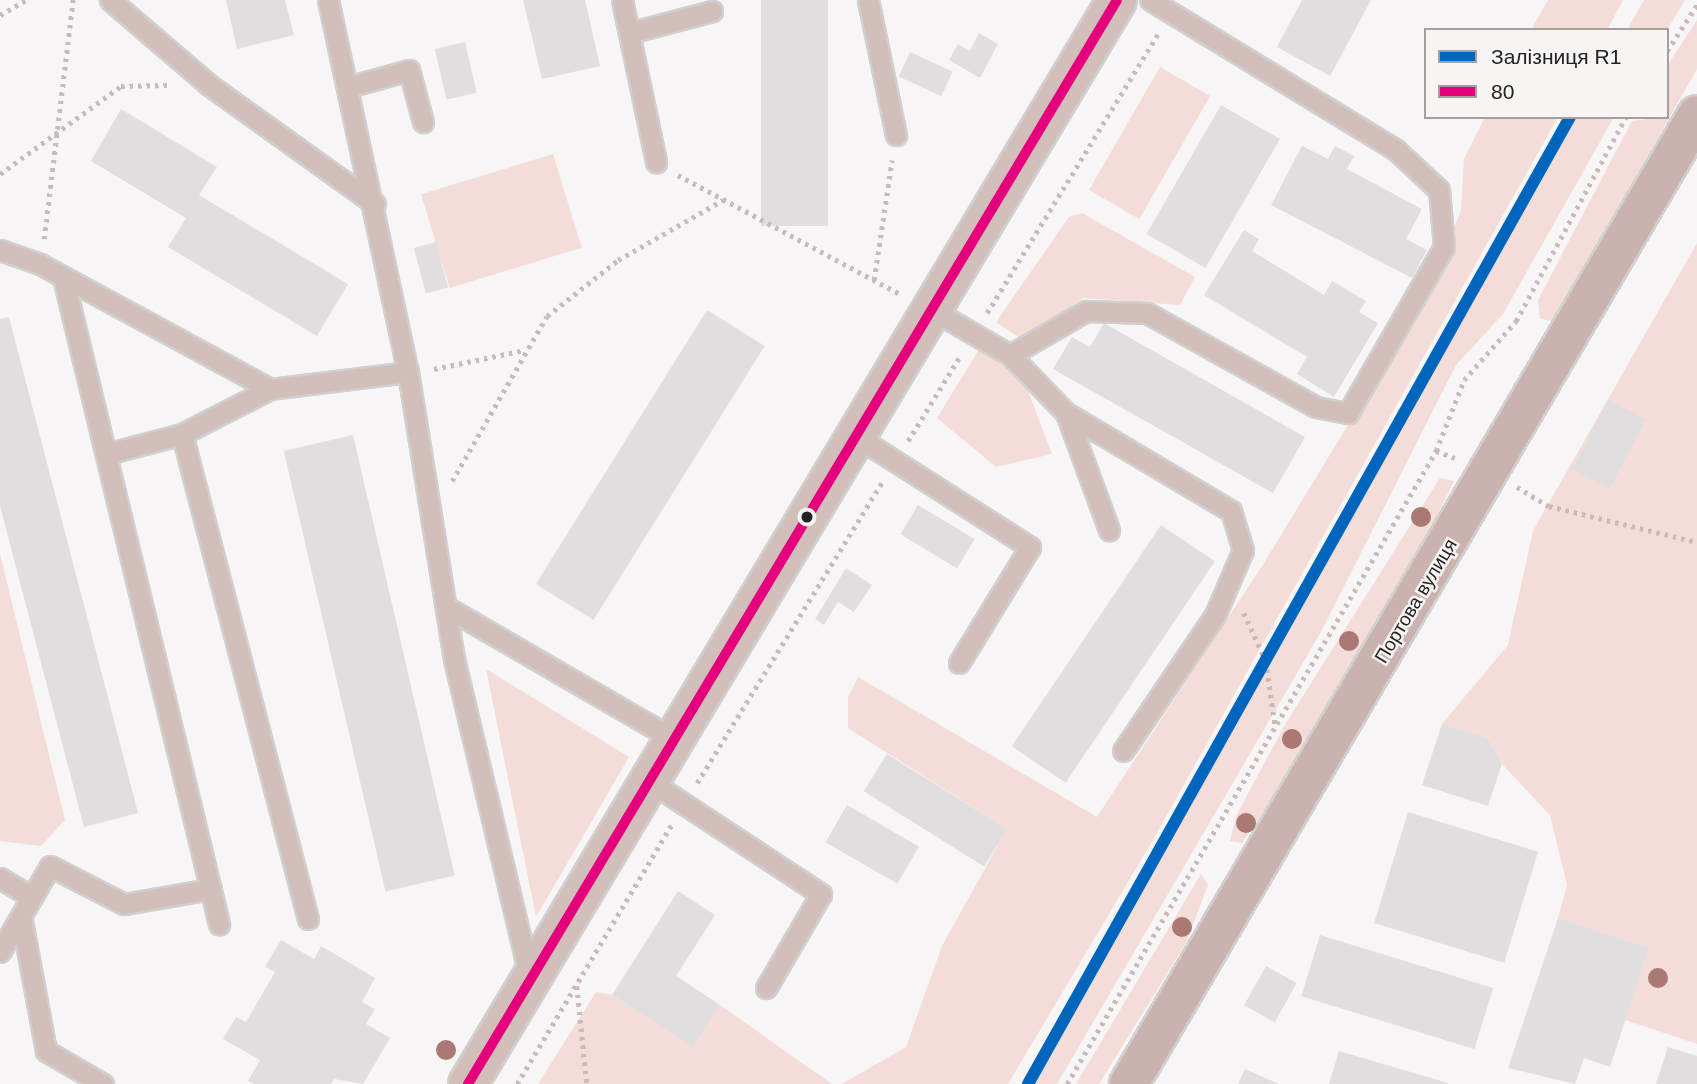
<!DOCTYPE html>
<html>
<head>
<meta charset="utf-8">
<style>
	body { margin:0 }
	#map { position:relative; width:1697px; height:1084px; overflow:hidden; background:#f7f5f5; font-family:Arial,sans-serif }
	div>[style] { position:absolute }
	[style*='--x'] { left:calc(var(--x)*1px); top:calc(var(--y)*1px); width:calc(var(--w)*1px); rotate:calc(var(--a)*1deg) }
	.green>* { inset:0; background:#f4dcd8; transform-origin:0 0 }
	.building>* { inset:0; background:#e0dede; transform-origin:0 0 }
	.path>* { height:4.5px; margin-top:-2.25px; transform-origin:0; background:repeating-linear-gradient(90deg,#c8bcba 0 3.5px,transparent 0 8.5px) }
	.roads { filter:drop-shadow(2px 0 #d1cfcf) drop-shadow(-2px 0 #d1cfcf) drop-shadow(0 2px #d1cfcf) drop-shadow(0 -2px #d1cfcf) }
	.lane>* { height:19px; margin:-9.5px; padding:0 9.5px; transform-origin:9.5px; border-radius:9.5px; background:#d2bfba }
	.street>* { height:38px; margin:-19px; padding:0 19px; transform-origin:19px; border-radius:19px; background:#d2bfba }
	.secondary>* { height:38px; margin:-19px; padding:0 19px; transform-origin:19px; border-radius:19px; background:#cab2ae }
	.bus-1>* { height:10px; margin:-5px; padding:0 5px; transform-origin:5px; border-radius:5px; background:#e5007d }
	.rail-1>* { height:12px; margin:-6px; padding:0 6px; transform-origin:6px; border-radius:6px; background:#0065bd }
	.trees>* { width:20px; height:20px; margin:-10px; border-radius:50%; background:#ab7974 }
	.dots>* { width:19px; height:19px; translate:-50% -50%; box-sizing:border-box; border:4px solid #f8f4f4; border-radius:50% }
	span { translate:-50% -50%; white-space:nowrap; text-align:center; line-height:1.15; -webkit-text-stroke:5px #f8f4f4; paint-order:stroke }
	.street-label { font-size:19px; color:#232222 }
	.legend { position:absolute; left:1424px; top:28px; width:245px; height:91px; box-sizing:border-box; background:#f8f4f4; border:2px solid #a3a0a0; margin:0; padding:9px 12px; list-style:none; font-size:21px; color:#232222 }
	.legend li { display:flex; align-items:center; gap:14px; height:35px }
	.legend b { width:35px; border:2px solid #a3a0a0 }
</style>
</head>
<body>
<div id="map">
	<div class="green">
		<i style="clip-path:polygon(1548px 0,1623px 0,1607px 30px,1531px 30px)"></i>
		<i style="clip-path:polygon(1644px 0,1685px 0,1667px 30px,1627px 30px)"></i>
		<i style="clip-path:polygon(1697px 20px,1697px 69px,1554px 321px,1540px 319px,1538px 300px,1632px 121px,1667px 117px,1667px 66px)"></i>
		<i style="left:1160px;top:67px;width:58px;height:142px;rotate:30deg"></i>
		<i style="clip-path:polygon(1485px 117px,1558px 117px,1150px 845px,1008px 1084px,842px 1084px,906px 1047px,942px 946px,1007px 829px,848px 728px,848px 697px,858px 677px,1097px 817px,1264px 563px,1424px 300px,1461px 211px,1464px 159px)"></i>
		<i style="clip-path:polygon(1577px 117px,1614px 117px,1503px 314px,1456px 365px,1321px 632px,1057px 1084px,1034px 1084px)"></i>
		<i style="left:553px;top:154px;width:98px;height:138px;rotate:73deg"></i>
		<i style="clip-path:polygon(1082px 213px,1195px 277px,1180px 305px,1083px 298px,1022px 339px,996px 322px,1069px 217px)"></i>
		<i style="clip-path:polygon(1697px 243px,1697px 1044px,1625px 1020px,1649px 948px,1558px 918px,1567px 885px,1550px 815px,1502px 764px,1488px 738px,1442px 724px,1508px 645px,1533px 531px)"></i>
		<i style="clip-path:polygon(980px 348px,1025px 383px,1052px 454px,996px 467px,937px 418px)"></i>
		<i style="clip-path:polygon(1440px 478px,1454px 481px,1420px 551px,1269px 804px,1242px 843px,1230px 841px,1236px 816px,1286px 723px)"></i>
		<i style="clip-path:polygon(0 554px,65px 820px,41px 846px,0 841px)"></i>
		<i style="clip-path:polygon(486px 669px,629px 757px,536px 917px)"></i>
		<i style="clip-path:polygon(1201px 874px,1208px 885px,1186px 943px,1099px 1084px,1076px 1084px)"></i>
		<i style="clip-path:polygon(596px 992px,612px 995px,693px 1047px,720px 1005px,832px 1084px,538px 1084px)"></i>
	</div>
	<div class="building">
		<i style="clip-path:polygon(226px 0,285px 0,294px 35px,237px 49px)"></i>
		<i style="clip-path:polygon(523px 0,585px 0,600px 66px,542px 79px)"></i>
		<i style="left:761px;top:0;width:67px;height:226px"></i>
		<i style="clip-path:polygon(1302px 0,1371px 0,1330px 76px,1277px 47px)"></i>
		<i style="clip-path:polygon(979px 33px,998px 44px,980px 78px,949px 60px,958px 44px,970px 51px)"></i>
		<i style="left:465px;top:42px;width:52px;height:31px;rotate:77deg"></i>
		<i style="left:910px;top:52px;width:47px;height:27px;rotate:25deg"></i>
		<i style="left:1221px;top:105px;width:68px;height:149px;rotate:30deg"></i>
		<i style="clip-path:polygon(121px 109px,217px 167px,199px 195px,348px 284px,317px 336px,168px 247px,186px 218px,91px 161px)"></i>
		<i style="clip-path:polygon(1302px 146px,1328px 159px,1335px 146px,1354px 156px,1347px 169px,1422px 209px,1406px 239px,1427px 250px,1412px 278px,1271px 205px)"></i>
		<i style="clip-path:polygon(1244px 230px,1259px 239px,1252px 251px,1324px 295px,1332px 281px,1366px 301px,1359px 312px,1378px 323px,1334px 397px,1297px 374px,1307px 357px,1204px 295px)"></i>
		<i style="left:436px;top:242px;width:47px;height:23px;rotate:75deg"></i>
		<i style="left:707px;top:310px;width:68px;height:323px;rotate:32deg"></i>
		<i style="clip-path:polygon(9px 317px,138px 813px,84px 827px,0 506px,0 319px)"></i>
		<i style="clip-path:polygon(1104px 323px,1305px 437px,1273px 493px,1053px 369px,1072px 337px,1090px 347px)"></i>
		<i style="left:1608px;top:400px;width:42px;height:78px;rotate:27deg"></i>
		<i style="left:353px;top:435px;width:452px;height:71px;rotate:77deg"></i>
		<i style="left:918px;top:505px;width:66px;height:34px;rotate:31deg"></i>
		<i style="left:1161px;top:525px;width:65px;height:267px;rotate:34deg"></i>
		<i style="clip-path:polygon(846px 568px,872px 585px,854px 612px,838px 602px,824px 625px,815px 619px)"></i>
		<i style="clip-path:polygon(1442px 724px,1488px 738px,1502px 764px,1488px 806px,1422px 785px)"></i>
		<i style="left:887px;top:754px;width:142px;height:44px;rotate:32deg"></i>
		<i style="left:847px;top:805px;width:83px;height:43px;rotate:30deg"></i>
		<i style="left:1408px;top:812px;width:136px;height:116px;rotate:17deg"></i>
		<i style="clip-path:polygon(678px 891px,715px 915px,676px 976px,720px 1005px,693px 1047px,612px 995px)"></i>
		<i style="clip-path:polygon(1558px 918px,1649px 948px,1610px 1067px,1584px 1058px,1575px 1084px,1508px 1068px)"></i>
		<i style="left:1320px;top:935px;width:181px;height:64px;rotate:17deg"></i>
		<i style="clip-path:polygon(281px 940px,314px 959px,321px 946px,375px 978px,362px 1002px,375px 1009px,366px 1024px,390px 1038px,363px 1084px,334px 1079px,331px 1084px,254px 1084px,248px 1081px,260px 1060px,223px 1039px,236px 1017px,246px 1022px,275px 972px,265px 967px)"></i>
		<i style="left:1266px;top:966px;width:35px;height:45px;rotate:29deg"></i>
		<i style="clip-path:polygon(1668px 1047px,1697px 1056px,1697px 1084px,1656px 1084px)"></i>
		<i style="clip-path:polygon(1339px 1051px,1448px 1083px,1448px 1084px,1329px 1084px)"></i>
		<i style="clip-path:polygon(1245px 1069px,1279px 1084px,1238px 1084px)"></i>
	</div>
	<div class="path">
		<i style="--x:0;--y:15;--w:30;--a:-30"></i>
		<i style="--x:1667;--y:51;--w:55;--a:-56.9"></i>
		<i style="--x:0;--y:174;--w:150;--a:-36"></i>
		<i style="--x:121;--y:86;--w:48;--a:-1.2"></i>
		<i style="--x:678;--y:175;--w:254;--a:28.2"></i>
		<i style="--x:44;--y:239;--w:241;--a:-83.1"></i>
		<i style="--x:874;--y:280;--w:121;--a:-81.5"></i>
		<i style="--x:987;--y:313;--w:327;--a:-58.5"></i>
		<i style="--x:434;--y:369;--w:93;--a:-11.8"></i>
		<i style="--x:908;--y:441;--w:100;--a:-58.5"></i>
		<i style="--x:1436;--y:451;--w:20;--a:20"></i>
		<i style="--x:452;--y:481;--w:190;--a:-60.1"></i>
		<i style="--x:547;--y:316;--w:90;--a:-38.3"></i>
		<i style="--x:618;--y:260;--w:121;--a:-29.7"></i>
		<i style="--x:1517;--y:487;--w:37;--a:31"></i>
		<i style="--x:1549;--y:506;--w:152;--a:13.7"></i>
		<i style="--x:1244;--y:613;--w:53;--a:65.4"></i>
		<i style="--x:1266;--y:661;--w:64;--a:81.9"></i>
		<i style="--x:697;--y:783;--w:355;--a:-58.4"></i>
		<i style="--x:577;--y:986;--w:99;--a:84.2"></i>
		<i style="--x:517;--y:1084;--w:303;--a:-59.2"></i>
		<i style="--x:1067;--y:1084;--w:733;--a:-59.76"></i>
		<i style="--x:1436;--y:451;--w:76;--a:-68.5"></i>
		<i style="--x:1464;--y:380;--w:79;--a:-48.6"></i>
		<i style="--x:1516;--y:321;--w:232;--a:-61.7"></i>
	</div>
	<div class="roads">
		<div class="lane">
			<i style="--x:110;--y:0;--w:130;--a:40.6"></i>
			<i style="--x:209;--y:85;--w:204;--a:35.6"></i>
			<i style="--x:328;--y:0;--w:381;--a:77.9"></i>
			<i style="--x:408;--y:372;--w:291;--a:80.9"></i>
			<i style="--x:454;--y:659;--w:327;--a:76.6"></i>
			<i style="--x:622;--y:0;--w:166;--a:78.1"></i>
			<i style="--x:868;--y:0;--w:138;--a:78.3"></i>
			<i style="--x:629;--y:33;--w:86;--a:-14.8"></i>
			<i style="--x:348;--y:87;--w:63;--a:-15.6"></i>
			<i style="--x:409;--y:70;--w:54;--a:74.9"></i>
			<i style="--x:0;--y:250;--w:42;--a:19.3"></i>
			<i style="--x:40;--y:264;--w:262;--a:28.5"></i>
			<i style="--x:270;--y:389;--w:139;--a:-7"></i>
			<i style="--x:63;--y:277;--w:666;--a:76.44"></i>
			<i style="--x:929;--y:308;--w:94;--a:30.1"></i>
			<i style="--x:1010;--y:355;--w:81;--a:46"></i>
			<i style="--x:1066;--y:413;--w:192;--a:30.7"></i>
			<i style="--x:1231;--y:511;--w:41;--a:72.9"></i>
			<i style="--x:1243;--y:550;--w:71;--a:113.3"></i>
			<i style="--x:1215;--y:615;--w:164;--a:124.1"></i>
			<i style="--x:1010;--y:355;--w:88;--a:-30.1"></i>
			<i style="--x:1086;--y:311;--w:61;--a:1.9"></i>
			<i style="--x:1147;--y:313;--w:193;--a:29.1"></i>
			<i style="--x:1316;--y:407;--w:33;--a:11"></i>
			<i style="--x:1348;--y:413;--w:192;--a:-60"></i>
			<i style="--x:1444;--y:247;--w:57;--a:-95"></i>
			<i style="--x:1439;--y:190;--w:59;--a:-137.1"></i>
			<i style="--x:1396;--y:150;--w:288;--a:-148.6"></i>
			<i style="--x:1066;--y:413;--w:125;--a:69.8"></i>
			<i style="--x:182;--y:434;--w:501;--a:75.44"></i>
			<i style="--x:854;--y:435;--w:209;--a:32.5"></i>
			<i style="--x:1030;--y:547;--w:136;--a:121.5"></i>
			<i style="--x:106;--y:454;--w:79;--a:-14.7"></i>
			<i style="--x:182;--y:434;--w:99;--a:-27.1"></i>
			<i style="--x:446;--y:607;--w:263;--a:30.1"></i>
			<i style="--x:649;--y:781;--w:206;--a:33.3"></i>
			<i style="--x:821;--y:894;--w:109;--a:120.3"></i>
			<i style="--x:0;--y:878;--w:37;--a:31"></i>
			<i style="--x:21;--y:916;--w:137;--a:79.5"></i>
			<i style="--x:46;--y:1051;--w:66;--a:30.1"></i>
			<i style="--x:0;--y:952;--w:99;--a:-59.8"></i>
			<i style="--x:50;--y:866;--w:83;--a:27.2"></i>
			<i style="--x:124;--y:904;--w:88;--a:-9.8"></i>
		</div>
		<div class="street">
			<i style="--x:468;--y:1084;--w:1263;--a:-59.09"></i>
		</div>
		<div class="secondary">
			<i style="--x:1129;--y:1084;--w:1123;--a:-59.62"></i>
		</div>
	</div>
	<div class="bus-1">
		<i style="--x:468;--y:1084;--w:1263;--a:-59.09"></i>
	</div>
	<div class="rail-1">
		<i style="--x:1028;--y:1084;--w:1109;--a:-60.73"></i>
	</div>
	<div class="trees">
		<i style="left:1421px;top:517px"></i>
		<i style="left:1349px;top:641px"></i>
		<i style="left:1292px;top:739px"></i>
		<i style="left:1246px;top:823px"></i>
		<i style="left:1182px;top:927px"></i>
		<i style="left:1658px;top:978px"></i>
		<i style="left:446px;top:1050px"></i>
	</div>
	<div class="dots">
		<i style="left:807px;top:517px;background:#232222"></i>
	</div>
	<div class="street-label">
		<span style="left:1416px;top:601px;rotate:-59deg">Портова вулиця</span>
	</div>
	<ul class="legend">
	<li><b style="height:9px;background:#0065bd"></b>Залізниця R1</li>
	<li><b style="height:9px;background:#e5007d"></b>80</li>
	</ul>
</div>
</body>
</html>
